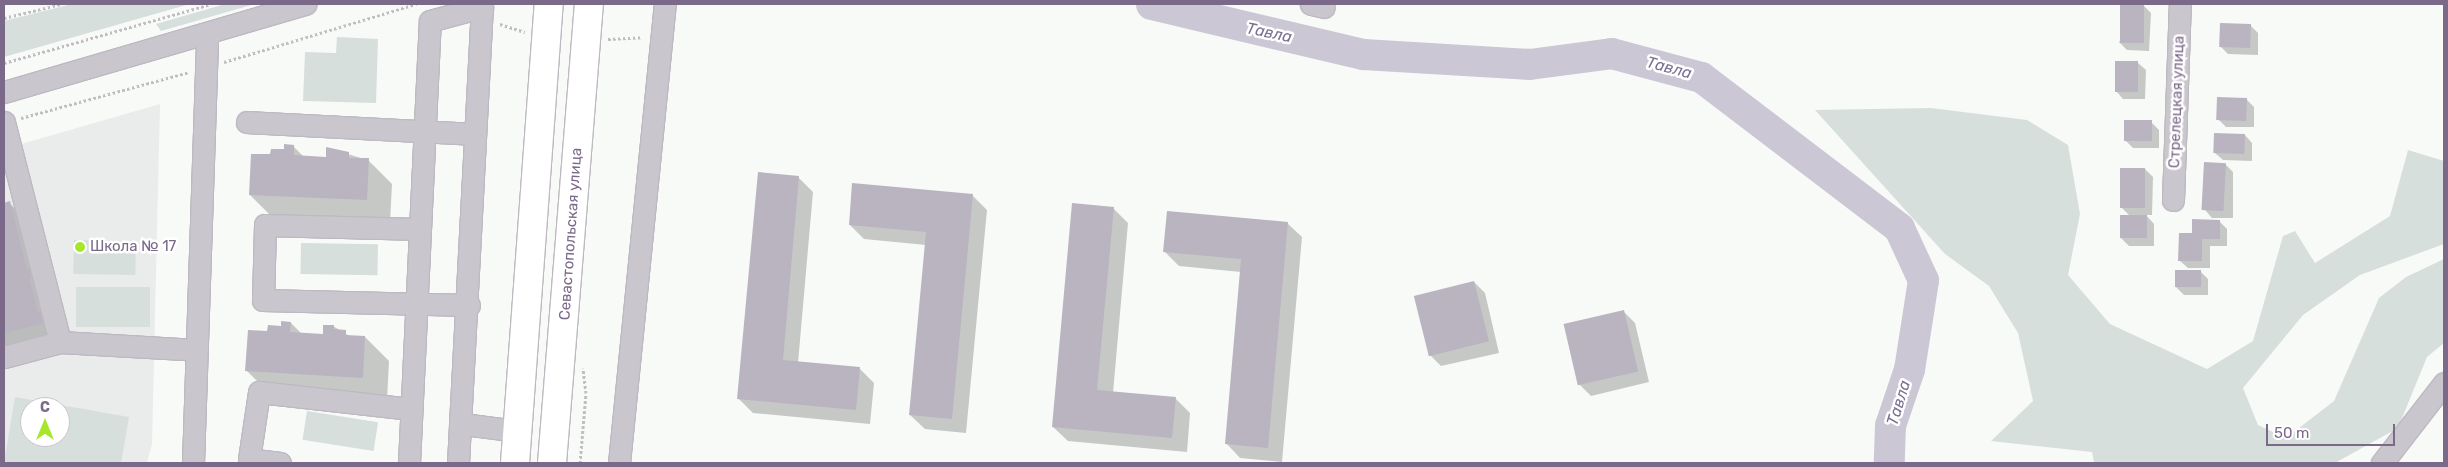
<!DOCTYPE html>
<html>
<head>
<meta charset="utf-8">
<style>
	body { margin:0 }
	#map { position:relative; width:2448px; height:467px; overflow:hidden; background:#f8faf8; font-family:Rubik,sans-serif }
	div>[style] { position:absolute }
	[style*='--x'] { left:calc(var(--x)*1px); top:calc(var(--y)*1px); width:calc(var(--w)*1px); rotate:calc(var(--a)*1deg) }
	.built>* { inset:0; background:#eaebeb }
	.green>* { inset:0; background:#d7dfdd; transform-origin:0 0 }
	.shadow>* { inset:0; background:#0003 }
	.river>* { height:31px; margin:-15.5px; padding:0 15.5px; transform-origin:15.5px; border-radius:15.5px; background:#ccc7d4 }
	.building>* { inset:0; background:#bab3c0; transform-origin:0 0 }
	.path>* { height:3px; margin-top:-1.5px; transform-origin:0; background:repeating-linear-gradient(90deg,#c1bdc3 0 2.5px,transparent 0 5px) }
	.roads { filter:drop-shadow(1px 0 #beb9c1) drop-shadow(-1px 0 #beb9c1) drop-shadow(0 1px #beb9c1) drop-shadow(0 -1px #beb9c1) }
	.minor>* { height:21px; margin:-10.5px; padding:0 10.5px; transform-origin:10.5px; border-radius:10.5px; background:#cac6cd }
	.major>* { height:28px; margin:-14px; padding:0 14px; transform-origin:14px; border-radius:14px; background:#fff }
	.dots>* { width:14px; height:14px; translate:-50% -50%; box-sizing:border-box; border:2px solid #fff; border-radius:50% }
	span { translate:-50% -50%; white-space:nowrap; text-align:center; line-height:1.15; -webkit-text-stroke:5px #fff; paint-order:stroke }
	.street-label { font-size:15px; color:#7b6989 }
	.poi-label { font-size:15px; color:#7b6989 }
	.left { translate:0 -50%; text-align:left }
	.water-label { font-size:16px; color:#7c6f92; font-style:italic }
	.frame { position:absolute; inset:0; border:5px solid #7b6989; pointer-events:none }
	.north { position:absolute; left:20px; top:397px; width:50px; height:50px; box-sizing:border-box; background:#fff; border:1px solid #cac3d0; border-radius:50%; rotate:0deg; font-size:14px; font-weight:700; line-height:20px; text-align:center; color:#7b6989 }
	.north::after { content:''; display:block; margin:auto; width:18px; height:22px; background:#a7e62b; clip-path:polygon(50% 0,100% 100%,50% 72%,0 100%) }
	.scale { position:absolute; left:2266px; top:424px; width:129px; height:22px; box-sizing:border-box; border:2px solid #7b6989; border-top:0; padding-left:6px; font-size:15px; line-height:18px; white-space:nowrap; color:#7b6989; -webkit-text-stroke:4px #fff; paint-order:stroke }
</style>
</head>
<body>
<div id="map">
	<div class="built">
		<i style="clip-path:polygon(evenodd,160px 104px,152px 444px,147px 463px,4px 463px,4px 149px,160px 104px,30px 407px,60px 407px,60px 437px,30px 437px,30px 407px)"></i>
	</div>
	<div class="green">
		<i style="clip-path:polygon(72px 4px,190px 4px,4px 57px,4px 21px)"></i>
		<i style="clip-path:polygon(225px 4px,255px 4px,161px 31px,156px 24px)"></i>
		<i style="clip-path:polygon(337px 37px,378px 39px,376px 103px,303px 101px,305px 52px,336px 53px)"></i>
		<i style="clip-path:polygon(1931px 108px,2027px 120px,2068px 145px,2080px 214px,2068px 275px,2110px 324px,2207px 369px,2253px 341px,2283px 236px,2295px 231px,2315px 263px,2390px 216px,2408px 150px,2444px 161px,2444px 244px,2360px 275px,2303px 315px,2243px 388px,2258px 425px,2286px 438px,2334px 401px,2379px 298px,2406px 277px,2444px 259px,2444px 343px,2427px 357px,2398px 428px,2335px 463px,2094px 463px,2092px 452px,1991px 441px,2033px 401px,2018px 333px,1989px 286px,1945px 254px,1815px 110px)"></i>
		<i style="left:74px;top:240px;width:62px;height:34px;rotate:1deg"></i>
		<i style="left:301px;top:243px;width:77px;height:31px;rotate:1deg"></i>
		<i style="left:76px;top:287px;width:74px;height:40px"></i>
		<i style="clip-path:polygon(evenodd,15px 397px,129px 417px,121px 463px,4px 463px,15px 397px,30px 407px,60px 407px,60px 437px,30px 437px,30px 407px)"></i>
		<i style="left:307px;top:411px;width:72px;height:29px;rotate:9deg"></i>
	</div>
	<div class="shadow">
		<i style="clip-path:polygon(2143px 5px,2151px 13px,2149px 51px,2127px 50px,2119px 42px)"></i>
		<i style="clip-path:polygon(2250px 25px,2258px 33px,2258px 55px,2228px 54px,2221px 47px)"></i>
		<i style="clip-path:polygon(2138px 63px,2146px 70px,2145px 99px,2123px 99px,2116px 91px)"></i>
		<i style="clip-path:polygon(2246px 99px,2254px 107px,2254px 127px,2226px 127px,2218px 119px)"></i>
		<i style="clip-path:polygon(2151px 122px,2159px 130px,2159px 148px,2133px 148px,2125px 140px)"></i>
		<i style="clip-path:polygon(2245px 135px,2252px 143px,2252px 161px,2223px 160px,2215px 153px)"></i>
		<i style="clip-path:polygon(293px 146px,304px 157px,327px 158px,327px 148px,368px 160px,392px 184px,390px 223px,274px 219px,250px 195px,272px 156px)"></i>
		<i style="clip-path:polygon(2225px 164px,2233px 172px,2233px 218px,2212px 218px,2205px 210px)"></i>
		<i style="clip-path:polygon(2145px 169px,2153px 177px,2152px 215px,2146px 215px,2154px 224px,2154px 246px,2129px 246px,2121px 238px,2130px 216px,2121px 207px)"></i>
		<i style="clip-path:polygon(759px 174px,799px 178px,813px 192px,798px 363px,860px 369px,874px 383px,870px 424px,753px 413px,738px 398px)"></i>
		<i style="clip-path:polygon(972px 195px,987px 210px,966px 433px,925px 429px,910px 415px,926px 245px,864px 239px,850px 225px)"></i>
		<i style="clip-path:polygon(9px 203px,24px 217px,59px 334px,4px 351px,4px 204px)"></i>
		<i style="clip-path:polygon(1113px 208px,1128px 223px,1113px 393px,1176px 399px,1190px 413px,1187px 452px,1068px 441px,1053px 427px)"></i>
		<i style="clip-path:polygon(2219px 221px,2227px 229px,2227px 246px,2210px 246px,2210px 268px,2188px 268px,2180px 261px,2193px 235px)"></i>
		<i style="clip-path:polygon(1287px 223px,1302px 237px,1282px 462px,1240px 458px,1226px 443px,1241px 272px,1179px 266px,1165px 252px)"></i>
		<i style="clip-path:polygon(2200px 271px,2208px 279px,2208px 295px,2184px 295px,2176px 287px)"></i>
		<i style="clip-path:polygon(1474px 282px,1485px 293px,1499px 353px,1441px 366px,1430px 355px)"></i>
		<i style="clip-path:polygon(1624px 312px,1635px 323px,1649px 382px,1591px 396px,1579px 384px)"></i>
		<i style="clip-path:polygon(291px 323px,302px 334px,324px 335px,333px 326px,351px 337px,365px 337px,389px 361px,387px 401px,271px 395px,247px 371px,269px 332px)"></i>
	</div>
	<div class="river">
		<i style="--x:1151;--y:4;--w:218;--a:13.3"></i>
		<i style="--x:1363;--y:54;--w:166;--a:3.4"></i>
		<i style="--x:1529;--y:64;--w:83;--a:-7.6"></i>
		<i style="--x:1611;--y:53;--w:93;--a:14.9"></i>
		<i style="--x:1701;--y:77;--w:249;--a:37.3"></i>
		<i style="--x:1899;--y:228;--w:57;--a:65.2"></i>
		<i style="--x:1923;--y:280;--w:90;--a:98.9"></i>
		<i style="--x:1909;--y:369;--w:59;--a:108.7"></i>
		<i style="--x:1890;--y:425;--w:38;--a:92"></i>
	</div>
	<div class="building">
		<i style="left:2120px;top:4px;width:24px;height:39px"></i>
		<i style="left:2220px;top:23px;width:31px;height:24px;rotate:2deg"></i>
		<i style="left:2115px;top:61px;width:23px;height:31px"></i>
		<i style="left:2217px;top:97px;width:30px;height:23px;rotate:2deg"></i>
		<i style="left:2124px;top:120px;width:28px;height:21px"></i>
		<i style="left:2214px;top:133px;width:31px;height:20px;rotate:2deg"></i>
		<i style="clip-path:polygon(284px 144px,294px 145px,294px 155px,326px 157px,326px 147px,349px 152px,349px 158px,369px 158px,367px 200px,249px 195px,251px 154px,270px 154px,271px 149px,284px 149px)"></i>
		<i style="left:2204px;top:162px;width:22px;height:48px;rotate:3deg"></i>
		<i style="left:2120px;top:168px;width:25px;height:40px"></i>
		<i style="clip-path:polygon(758px 172px,799px 176px,783px 360px,860px 367px,856px 410px,737px 399px)"></i>
		<i style="clip-path:polygon(852px 183px,973px 194px,952px 419px,909px 415px,926px 232px,849px 225px)"></i>
		<i style="clip-path:polygon(10px 201px,27px 270px,33px 268px,35px 276px,29px 277px,38px 312px,43px 311px,46px 319px,41px 324px,4px 333px,4px 203px)"></i>
		<i style="clip-path:polygon(1072px 203px,1114px 207px,1097px 390px,1176px 397px,1172px 438px,1052px 427px)"></i>
		<i style="clip-path:polygon(1167px 211px,1288px 222px,1268px 448px,1225px 444px,1241px 259px,1163px 252px)"></i>
		<i style="left:2120px;top:215px;width:27px;height:23px"></i>
		<i style="clip-path:polygon(2192px 219px,2220px 220px,2220px 239px,2202px 239px,2202px 261px,2178px 261px,2179px 233px,2192px 233px)"></i>
		<i style="left:2175px;top:270px;width:26px;height:17px"></i>
		<i style="left:1474px;top:281px;width:62px;height:62px;rotate:76deg"></i>
		<i style="left:1624px;top:310px;width:63px;height:62px;rotate:77deg"></i>
		<i style="clip-path:polygon(281px 321px,291px 322px,290px 332px,323px 334px,323px 325px,334px 325px,334px 329px,346px 330px,346px 335px,365px 336px,363px 378px,245px 371px,248px 330px,267px 331px,268px 325px,281px 326px)"></i>
	</div>
	<div class="path">
		<i style="--x:4;--y:18;--w:60;--a:-13.6"></i>
		<i style="--x:500;--y:24;--w:26;--a:18"></i>
		<i style="--x:608;--y:39;--w:35;--a:-3"></i>
		<i style="--x:224;--y:62;--w:201;--a:-16.8"></i>
		<i style="--x:4;--y:63;--w:215;--a:-15.9"></i>
		<i style="--x:21;--y:118;--w:174;--a:-15.3"></i>
		<i style="--x:580;--y:463;--w:70;--a:-85.1"></i>
		<i style="--x:586;--y:393;--w:25;--a:-97"></i>
	</div>
	<div class="roads">
		<div class="minor">
			<i style="--x:1311;--y:4;--w:13;--a:13"></i>
			<i style="--x:4;--y:92;--w:314;--a:-16.3"></i>
			<i style="--x:4;--y:122;--w:227;--a:75.7"></i>
			<i style="--x:60;--y:342;--w:137;--a:3.3"></i>
			<i style="--x:247;--y:122;--w:228;--a:3"></i>
			<i style="--x:2173;--y:200;--w:196;--a:-88"></i>
			<i style="--x:420;--y:229;--w:155;--a:-178.5"></i>
			<i style="--x:265;--y:225;--w:75;--a:91.5"></i>
			<i style="--x:263;--y:300;--w:206;--a:1.4"></i>
			<i style="--x:4;--y:357;--w:58;--a:-15"></i>
			<i style="--x:463;--y:424;--w:55;--a:7.3"></i>
			<i style="--x:193;--y:463;--w:430;--a:-88.1"></i>
			<i style="--x:280;--y:463;--w:31;--a:-173"></i>
			<i style="--x:249;--y:459;--w:68;--a:-81.5"></i>
			<i style="--x:259;--y:392;--w:153;--a:6.4"></i>
			<i style="--x:409;--y:463;--w:442;--a:-87.3"></i>
			<i style="--x:430;--y:21;--w:54;--a:-15.1"></i>
			<i style="--x:458;--y:463;--w:460;--a:-87"></i>
			<i style="--x:619;--y:463;--w:461;--a:-84.3"></i>
			<i style="--x:2382;--y:463;--w:101;--a:-52.2"></i>
		</div>
		<div class="major">
			<i style="--x:515;--y:463;--w:460;--a:-85.8"></i>
			<i style="--x:552;--y:463;--w:460;--a:-85.4"></i>
		</div>
	</div>
	<div class="dots">
		<i style="left:80px;top:247px;background:#a7e62b"></i>
	</div>
	<div class="street-label">
		<span style="left:2177px;top:102px;rotate:-88deg">Стрелецкая улица</span>
		<span style="left:571px;top:234px;rotate:-86deg">Севастопольская улица</span>
	</div>
	<div class="poi-label">
		<span class="left" style="left:90px;top:247px">Школа № 17</span>
	</div>
	<div class="water-label">
		<span style="left:1269px;top:33px;rotate:12deg">Тавла</span>
		<span style="left:1669px;top:68px;rotate:15deg">Тавла</span>
		<span style="left:1899px;top:403px;rotate:-73deg">Тавла</span>
	</div>
	<div class="frame"></div>
	<div class="north">С</div>
	<div class="scale">50 m</div>
</div>
</body>
</html>
